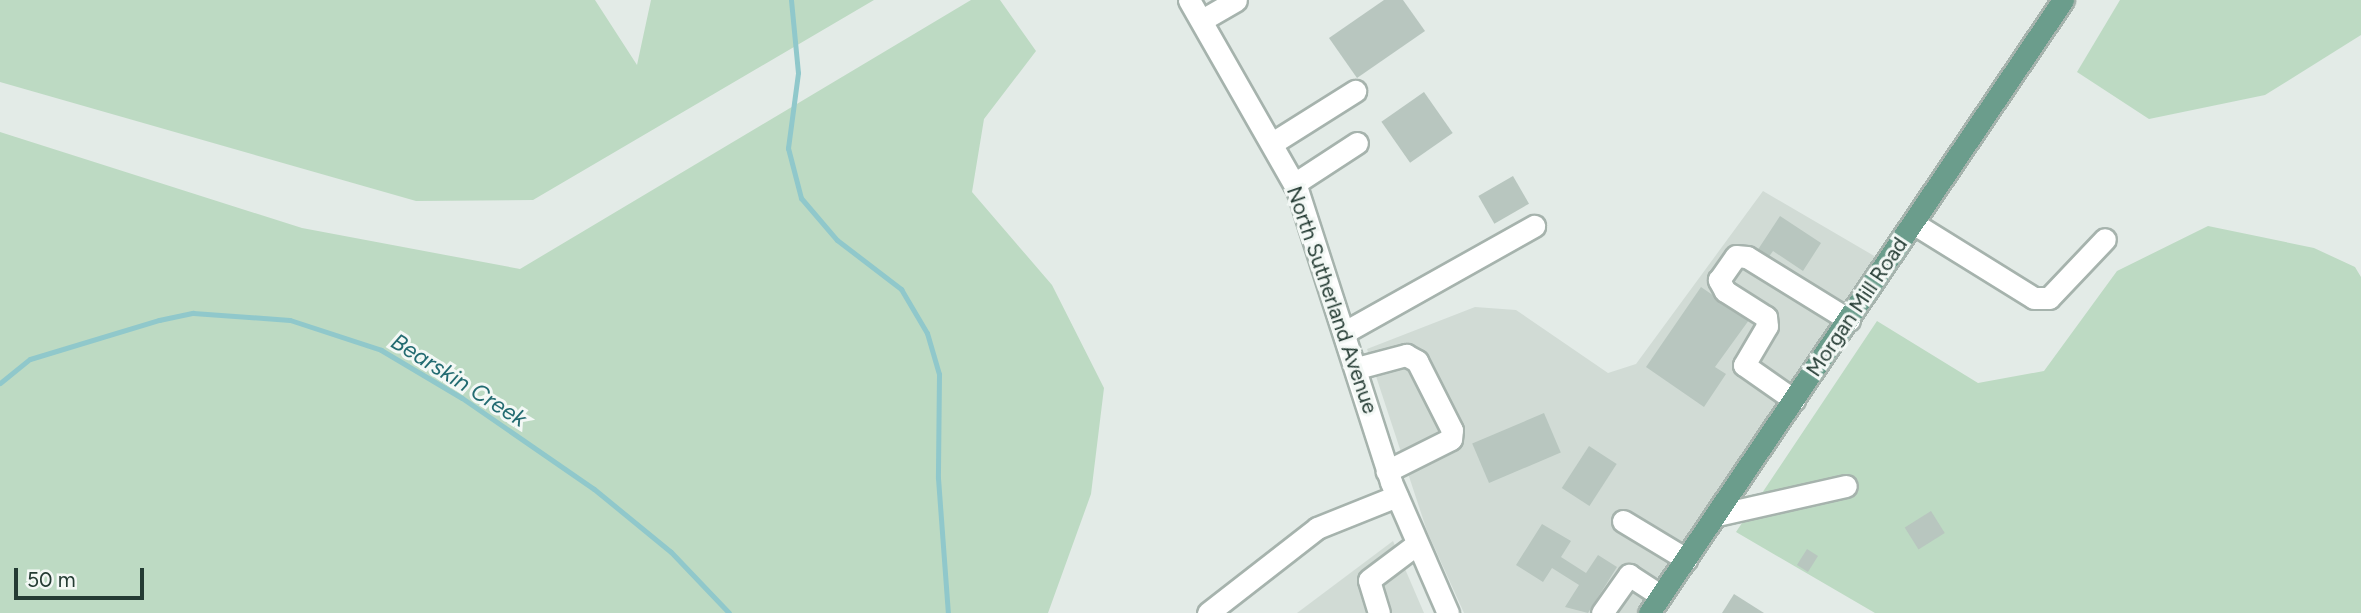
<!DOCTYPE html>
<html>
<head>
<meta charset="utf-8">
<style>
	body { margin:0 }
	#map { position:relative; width:2361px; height:613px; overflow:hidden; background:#e3ebe7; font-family:Figtree,sans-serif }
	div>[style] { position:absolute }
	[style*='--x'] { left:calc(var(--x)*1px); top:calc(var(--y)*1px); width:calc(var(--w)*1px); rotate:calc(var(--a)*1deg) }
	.built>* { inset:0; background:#d1dbd5 }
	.green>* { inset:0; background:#bddac3 }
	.stream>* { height:5px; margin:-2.5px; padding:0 2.5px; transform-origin:2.5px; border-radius:2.5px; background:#90c8cb }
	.building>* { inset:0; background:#b8c6bf; transform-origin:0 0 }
	.roads { filter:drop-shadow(2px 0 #a6b3ad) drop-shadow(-2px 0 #a6b3ad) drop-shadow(0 2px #a6b3ad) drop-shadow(0 -2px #a6b3ad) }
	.minor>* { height:21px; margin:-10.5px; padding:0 10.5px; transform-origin:10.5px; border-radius:10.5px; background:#fff }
	.major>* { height:21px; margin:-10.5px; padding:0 10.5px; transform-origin:10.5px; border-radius:10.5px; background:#6b9d8c }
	span { translate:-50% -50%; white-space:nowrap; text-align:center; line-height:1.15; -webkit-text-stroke:6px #f3f8f5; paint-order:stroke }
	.street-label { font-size:21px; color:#243b33 }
	.water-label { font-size:23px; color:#236b71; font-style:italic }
	.scale { position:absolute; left:14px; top:568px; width:130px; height:32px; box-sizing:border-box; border:4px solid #243b33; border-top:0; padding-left:9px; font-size:21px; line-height:24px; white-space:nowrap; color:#243b33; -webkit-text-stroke:5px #f3f8f5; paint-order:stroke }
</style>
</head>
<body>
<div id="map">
	<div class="built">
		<i style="clip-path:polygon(1763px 191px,1876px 257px,1667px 570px,1636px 613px,1464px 613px,1427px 531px,1367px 349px,1475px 307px,1516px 310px,1608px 373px,1636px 364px)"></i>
		<i style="clip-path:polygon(1393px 541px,1424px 613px,1297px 613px)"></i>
	</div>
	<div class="green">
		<i style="clip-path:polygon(0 0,595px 0,637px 65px,651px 0,874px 0,533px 200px,416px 201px,0 82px)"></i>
		<i style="clip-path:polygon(971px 0,1000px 0,1036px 51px,984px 119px,972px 192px,1052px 285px,1104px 388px,1091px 494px,1048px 613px,0 613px,0 132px,302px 228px,520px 269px)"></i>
		<i style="clip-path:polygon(2120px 0,2361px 0,2361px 35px,2265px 95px,2149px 119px,2077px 72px)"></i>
		<i style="clip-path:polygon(2208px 226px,2314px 248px,2355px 267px,2361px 277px,2361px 613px,1875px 613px,1736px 532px,1877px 321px,1978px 383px,2044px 371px,2117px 271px)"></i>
	</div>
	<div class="stream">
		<i style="--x:791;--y:0;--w:73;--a:84.5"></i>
		<i style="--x:798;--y:73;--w:76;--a:97.6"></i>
		<i style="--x:788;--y:148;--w:52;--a:75.4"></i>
		<i style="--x:801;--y:198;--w:55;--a:49.4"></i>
		<i style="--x:837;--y:240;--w:81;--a:37.4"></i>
		<i style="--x:901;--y:289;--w:51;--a:59.4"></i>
		<i style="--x:927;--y:333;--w:43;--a:73.7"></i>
		<i style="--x:939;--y:374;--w:104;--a:90.6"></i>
		<i style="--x:938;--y:478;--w:135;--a:85.8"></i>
		<i style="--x:0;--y:383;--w:38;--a:-39"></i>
		<i style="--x:30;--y:359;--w:135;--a:-16.8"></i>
		<i style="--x:159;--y:320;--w:35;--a:-12"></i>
		<i style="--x:193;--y:313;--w:97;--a:4.1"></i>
		<i style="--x:290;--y:320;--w:96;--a:18.2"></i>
		<i style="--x:381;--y:350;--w:94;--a:30.7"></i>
		<i style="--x:462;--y:398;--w:160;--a:34.6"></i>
		<i style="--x:594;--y:489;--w:99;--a:39.3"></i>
		<i style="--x:671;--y:552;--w:84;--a:46.4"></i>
	</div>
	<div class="building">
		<i style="clip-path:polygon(1384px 0,1403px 0,1425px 31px,1357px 78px,1329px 38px)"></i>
		<i style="left:1424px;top:92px;width:50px;height:52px;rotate:55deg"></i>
		<i style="left:1513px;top:176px;width:32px;height:40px;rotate:60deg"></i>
		<i style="clip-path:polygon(1780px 216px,1821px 243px,1803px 271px,1773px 251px,1768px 258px,1757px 251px)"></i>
		<i style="clip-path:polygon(1701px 287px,1749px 320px,1715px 367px,1726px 374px,1704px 407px,1646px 367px)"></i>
		<i style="left:1544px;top:413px;width:43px;height:78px;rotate:67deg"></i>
		<i style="left:1589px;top:446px;width:33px;height:50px;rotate:33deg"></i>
		<i style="left:1931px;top:511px;width:26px;height:31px;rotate:58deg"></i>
		<i style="clip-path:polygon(1542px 524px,1571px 541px,1561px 557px,1586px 573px,1598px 555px,1617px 567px,1588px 613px,1565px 607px,1579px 585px,1552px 568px,1543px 582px,1516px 565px)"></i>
		<i style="left:1807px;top:549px;width:13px;height:19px;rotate:32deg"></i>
		<i style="clip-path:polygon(1734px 594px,1764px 613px,1722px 613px)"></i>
	</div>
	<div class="roads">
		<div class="minor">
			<i style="--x:1189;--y:0;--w:218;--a:60.3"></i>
			<i style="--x:1297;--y:189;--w:308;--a:72.2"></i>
			<i style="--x:1391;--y:482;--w:143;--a:66.5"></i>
			<i style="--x:1202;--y:20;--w:39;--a:-30"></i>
			<i style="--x:1274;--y:142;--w:96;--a:-32.2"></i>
			<i style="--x:1294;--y:184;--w:75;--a:-33.1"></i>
			<i style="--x:1913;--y:223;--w:142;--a:31.8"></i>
			<i style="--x:2034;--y:298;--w:15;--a:0"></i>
			<i style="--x:2049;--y:298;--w:81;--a:-46.5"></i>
			<i style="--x:1345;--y:332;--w:217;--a:-29.3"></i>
			<i style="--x:1357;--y:368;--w:51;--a:-14.9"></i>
			<i style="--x:1406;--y:355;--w:13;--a:29"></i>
			<i style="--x:1417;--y:361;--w:77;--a:63.1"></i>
			<i style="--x:1452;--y:430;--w:9;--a:96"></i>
			<i style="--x:1451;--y:439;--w:72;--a:153.4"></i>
			<i style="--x:1794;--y:400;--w:61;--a:-145"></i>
			<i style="--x:1744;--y:365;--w:45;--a:-59.5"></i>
			<i style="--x:1767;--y:326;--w:9;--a:-96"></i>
			<i style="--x:1766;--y:317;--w:49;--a:-147.6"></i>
			<i style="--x:1725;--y:291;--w:13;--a:-119"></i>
			<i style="--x:1719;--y:280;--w:29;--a:-55"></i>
			<i style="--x:1736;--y:256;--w:11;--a:5"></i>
			<i style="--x:1747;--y:257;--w:120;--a:31.7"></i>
			<i style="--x:1717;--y:515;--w:132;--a:-12.7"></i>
			<i style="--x:1623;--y:521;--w:74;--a:31.1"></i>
			<i style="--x:1208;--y:613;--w:138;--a:-37.9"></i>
			<i style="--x:1317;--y:528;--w:86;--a:-21.8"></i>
			<i style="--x:1379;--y:613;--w:34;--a:-107"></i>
			<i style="--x:1369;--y:580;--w:60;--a:-36.9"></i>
			<i style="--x:1602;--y:613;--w:47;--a:-54.6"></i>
			<i style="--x:1629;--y:575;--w:38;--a:33"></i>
		</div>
		<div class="major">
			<i style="--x:1649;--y:613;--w:740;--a:-55.97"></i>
		</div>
	</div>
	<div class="street-label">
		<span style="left:1332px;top:300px;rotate:71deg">North Sutherland Avenue</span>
		<span style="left:1857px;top:307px;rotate:-56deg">Morgan Mill Road</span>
	</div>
	<div class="water-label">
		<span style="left:459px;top:380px;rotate:32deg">Bearskin Creek</span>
	</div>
	<div class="scale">50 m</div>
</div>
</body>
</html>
